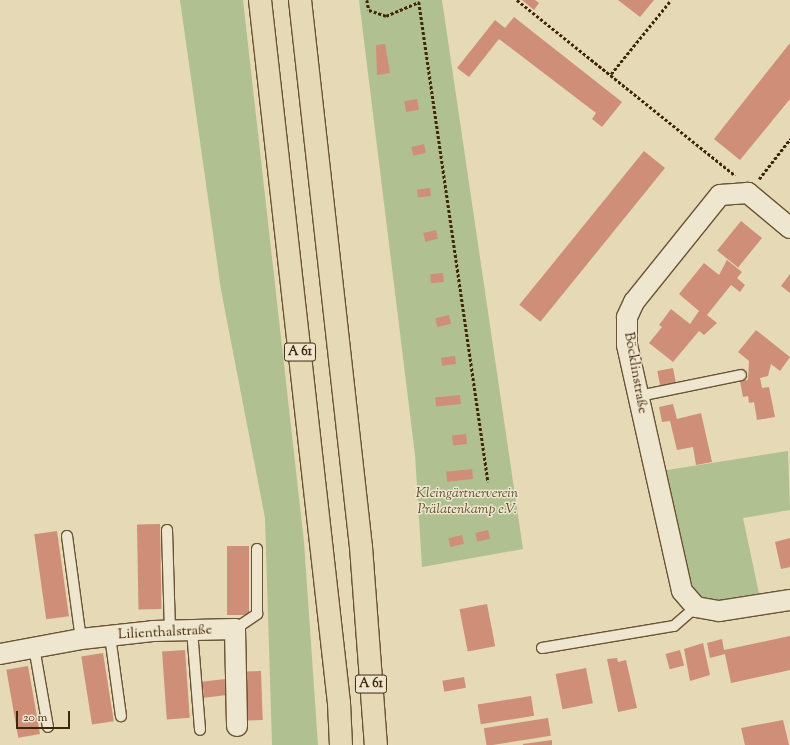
<!DOCTYPE html>
<html>
<head>
<meta charset="utf-8">
<style>
	body { margin:0 }
	#map { position:relative; width:790px; height:745px; overflow:hidden; background:#e6d9b5; font-family:"Sorts Mill Goudy",serif }
	div>[style] { position:absolute }
	[style*='--x'] { left:calc(var(--x)*1px); top:calc(var(--y)*1px); width:calc(var(--w)*1px); rotate:calc(var(--a)*1deg) }
	.green>* { inset:0; background:#b0c091 }
	.building>* { inset:0; background:#cf8e78; transform-origin:0 0 }
	.path>* { height:2.5px; margin-top:-1.25px; transform-origin:0; background:repeating-linear-gradient(90deg,#402709 0 3px,transparent 0 5px) }
	.roads { filter:drop-shadow(1px 0 #6a5434) drop-shadow(-1px 0 #6a5434) drop-shadow(0 1px #6a5434) drop-shadow(0 -1px #6a5434) }
	.lane>* { height:10px; margin:-5px; padding:0 5px; transform-origin:5px; border-radius:5px; background:#efe6cf }
	.street>* { height:20px; margin:-10px; padding:0 10px; transform-origin:10px; border-radius:10px; background:#efe6cf }
	.highway>* { height:22px; margin:-11px; padding:0 11px; transform-origin:11px; border-radius:11px; background:#e6d9b5 }
	span { translate:-50% -50%; white-space:nowrap; text-align:center; line-height:1.15; -webkit-text-stroke:3px #efe6cf; paint-order:stroke }
	.shield-label span { padding:1px 3px; background:#efe6cf; border:1px solid; border-radius:3px; -webkit-text-stroke-width:0 }
	.shield-label { font-size:13px; color:#402709; font-weight:700 }
	.street-label { font-size:14px; color:#402709 }
	.park-label { font-size:14px; color:#5c4d2b; font-style:italic }
	.scale { position:absolute; left:16px; top:711px; width:54px; height:18px; box-sizing:border-box; border:2px solid #402709; border-top:0; padding-left:5px; font-size:12px; line-height:14px; white-space:nowrap; color:#402709; -webkit-text-stroke:3px #efe6cf; paint-order:stroke }
</style>
</head>
<body>
<div id="map">
	<div class="green">
		<i style="clip-path:polygon(180px 0,243px 0,304px 542px,318px 745px,272px 745px,265px 518px,221px 290px)"></i>
		<i style="clip-path:polygon(359px 0,442px 0,523px 549px,422px 567px,415px 455px)"></i>
		<i style="clip-path:polygon(788px 451px,790px 510px,743px 518px,760px 598px,717px 605px,690px 593px,661px 471px)"></i>
	</div>
	<div class="building">
		<i style="clip-path:polygon(522px 0,535px 0,539px 3px,534px 10px)"></i>
		<i style="clip-path:polygon(618px 0,654px 0,640px 17px)"></i>
		<i style="clip-path:polygon(514px 17px,622px 102px,602px 127px,592px 119px,596px 113px,499px 39px,469px 77px,457px 68px,495px 20px,505px 28px)"></i>
		<i style="clip-path:polygon(790px 43px,790px 99px,740px 160px,714px 139px)"></i>
		<i style="clip-path:polygon(385px 44px,390px 73px,377px 75px,376px 45px)"></i>
		<i style="left:417px;top:99px;width:11px;height:13px;rotate:80deg"></i>
		<i style="left:424px;top:144px;width:9px;height:13px;rotate:77deg"></i>
		<i style="left:644px;top:151px;width:27px;height:198px;rotate:39deg"></i>
		<i style="left:430px;top:188px;width:8px;height:13px;rotate:83deg"></i>
		<i style="left:741px;top:221px;width:27px;height:38px;rotate:39deg"></i>
		<i style="left:436px;top:230px;width:9px;height:13px;rotate:77deg"></i>
		<i style="clip-path:polygon(727px 260px,742px 272px,737px 278px,745px 285px,740px 292px,731px 285px,707px 315px,717px 323px,704px 335px,699px 331px,673px 362px,649px 343px,662px 327px,659px 325px,671px 309px,690px 324px,699px 311px,679px 294px,704px 263px,719px 275px)"></i>
		<i style="left:443px;top:273px;width:9px;height:13px;rotate:84deg"></i>
		<i style="clip-path:polygon(790px 274px,790px 293px,781px 286px)"></i>
		<i style="left:449px;top:315px;width:9px;height:14px;rotate:77deg"></i>
		<i style="clip-path:polygon(756px 330px,790px 357px,780px 371px,771px 364px,768px 376px,760px 378px,762px 388px,769px 387px,775px 417px,757px 420px,754px 402px,749px 403px,748px 396px,743px 397px,740px 381px,748px 380px,749px 361px,738px 352px)"></i>
		<i style="left:455px;top:356px;width:8px;height:14px;rotate:83deg"></i>
		<i style="left:673px;top:368px;width:16px;height:16px;rotate:79deg"></i>
		<i style="left:460px;top:395px;width:9px;height:25px;rotate:84deg"></i>
		<i style="clip-path:polygon(673px 404px,677px 419px,701px 413px,712px 462px,696px 465px,693px 447px,677px 450px,670px 421px,662px 422px,659px 407px)"></i>
		<i style="left:466px;top:434px;width:10px;height:14px;rotate:84deg"></i>
		<i style="left:472px;top:469px;width:10px;height:26px;rotate:84deg"></i>
		<i style="left:160px;top:524px;width:85px;height:23px;rotate:89deg"></i>
		<i style="left:488px;top:530px;width:9px;height:13px;rotate:77deg"></i>
		<i style="left:57px;top:531px;width:86px;height:23px;rotate:82deg"></i>
		<i style="left:462px;top:535px;width:9px;height:14px;rotate:77deg"></i>
		<i style="clip-path:polygon(790px 538px,790px 567px,781px 569px,775px 542px)"></i>
		<i style="left:227px;top:546px;width:22px;height:69px"></i>
		<i style="left:487px;top:604px;width:43px;height:28px;rotate:79deg"></i>
		<i style="clip-path:polygon(790px 636px,790px 670px,731px 683px,725px 654px,710px 658px,707px 643px,722px 639px,724px 650px)"></i>
		<i style="clip-path:polygon(703px 643px,710px 675px,690px 681px,684px 649px)"></i>
		<i style="left:185px;top:650px;width:68px;height:23px;rotate:86deg"></i>
		<i style="left:680px;top:650px;width:16px;height:15px;rotate:75deg"></i>
		<i style="left:103px;top:653px;width:69px;height:22px;rotate:81deg"></i>
		<i style="clip-path:polygon(617px 658px,618px 662px,626px 660px,637px 708px,618px 712px,607px 659px)"></i>
		<i style="left:28px;top:666px;width:69px;height:22px;rotate:80deg"></i>
		<i style="left:586px;top:668px;width:36px;height:31px;rotate:79deg"></i>
		<i style="left:261px;top:671px;width:49px;height:17px;rotate:88deg"></i>
		<i style="left:464px;top:677px;width:11px;height:22px;rotate:80deg"></i>
		<i style="left:225px;top:679px;width:16px;height:23px;rotate:83deg"></i>
		<i style="left:531px;top:696px;width:20px;height:54px;rotate:81deg"></i>
		<i style="left:548px;top:718px;width:18px;height:65px;rotate:81deg"></i>
		<i style="clip-path:polygon(783px 720px,789px 745px,745px 745px,741px 728px)"></i>
		<i style="clip-path:polygon(552px 740px,552px 745px,523px 745px,523px 744px)"></i>
	</div>
	<div class="path">
		<i style="--x:367;--y:0;--w:10;--a:79"></i>
		<i style="--x:369;--y:10;--w:18;--a:19"></i>
		<i style="--x:386;--y:16;--w:36;--a:-23"></i>
		<i style="--x:419;--y:2;--w:485;--a:81.8"></i>
		<i style="--x:517;--y:0;--w:280;--a:38.8"></i>
		<i style="--x:611;--y:74;--w:95;--a:-51"></i>
		<i style="--x:759;--y:179;--w:51;--a:-52.2"></i>
	</div>
	<div class="roads">
		<div class="lane">
			<i style="--x:639;--y:396;--w:104;--a:-11.6"></i>
			<i style="--x:167;--y:530;--w:101;--a:88.3"></i>
			<i style="--x:67;--y:536;--w:104;--a:82.3"></i>
			<i style="--x:235;--y:629;--w:27;--a:-34"></i>
			<i style="--x:257;--y:614;--w:65;--a:-90"></i>
			<i style="--x:192;--y:630;--w:100;--a:85.4"></i>
			<i style="--x:110;--y:636;--w:81;--a:82.2"></i>
			<i style="--x:34;--y:647;--w:81;--a:80.1"></i>
			<i style="--x:542;--y:648;--w:134;--a:-9.5"></i>
			<i style="--x:674;--y:626;--w:29;--a:-41"></i>
		</div>
		<div class="street">
			<i style="--x:790;--y:228;--w:55;--a:-140.2"></i>
			<i style="--x:748;--y:193;--w:28;--a:176"></i>
			<i style="--x:720;--y:195;--w:137;--a:128.8"></i>
			<i style="--x:634;--y:302;--w:17;--a:115"></i>
			<i style="--x:627;--y:317;--w:28;--a:90"></i>
			<i style="--x:627;--y:345;--w:252;--a:77.4"></i>
			<i style="--x:682;--y:591;--w:21;--a:49"></i>
			<i style="--x:696;--y:607;--w:23;--a:10"></i>
			<i style="--x:719;--y:611;--w:72;--a:-8.8"></i>
			<i style="--x:0;--y:654;--w:82;--a:-10.5"></i>
			<i style="--x:81;--y:639;--w:72;--a:-6.3"></i>
			<i style="--x:153;--y:631;--w:82;--a:-1.4"></i>
			<i style="--x:235;--y:629;--w:97;--a:88.8"></i>
		</div>
		<div class="highway">
			<i style="--x:260;--y:0;--w:707;--a:83.59"></i>
			<i style="--x:339;--y:703;--w:42;--a:87.3"></i>
			<i style="--x:300;--y:0;--w:550;--a:83.64"></i>
			<i style="--x:361;--y:547;--w:199;--a:85.7"></i>
		</div>
	</div>
	<div class="shield-label">
		<span style="left:300px;top:352px">A 61</span>
		<span style="left:371px;top:684px">A 61</span>
	</div>
	<div class="street-label">
		<span style="left:635px;top:373px;rotate:80deg">Böcklinstraße</span>
		<span style="left:165px;top:633px;rotate:-3deg">Lilienthalstraße</span>
	</div>
	<div class="park-label">
		<span style="left:467px;top:502px">Kleingärtnerverein<br>Prälatenkamp e.V.</span>
	</div>
	<div class="scale">20 m</div>
</div>
</body>
</html>
